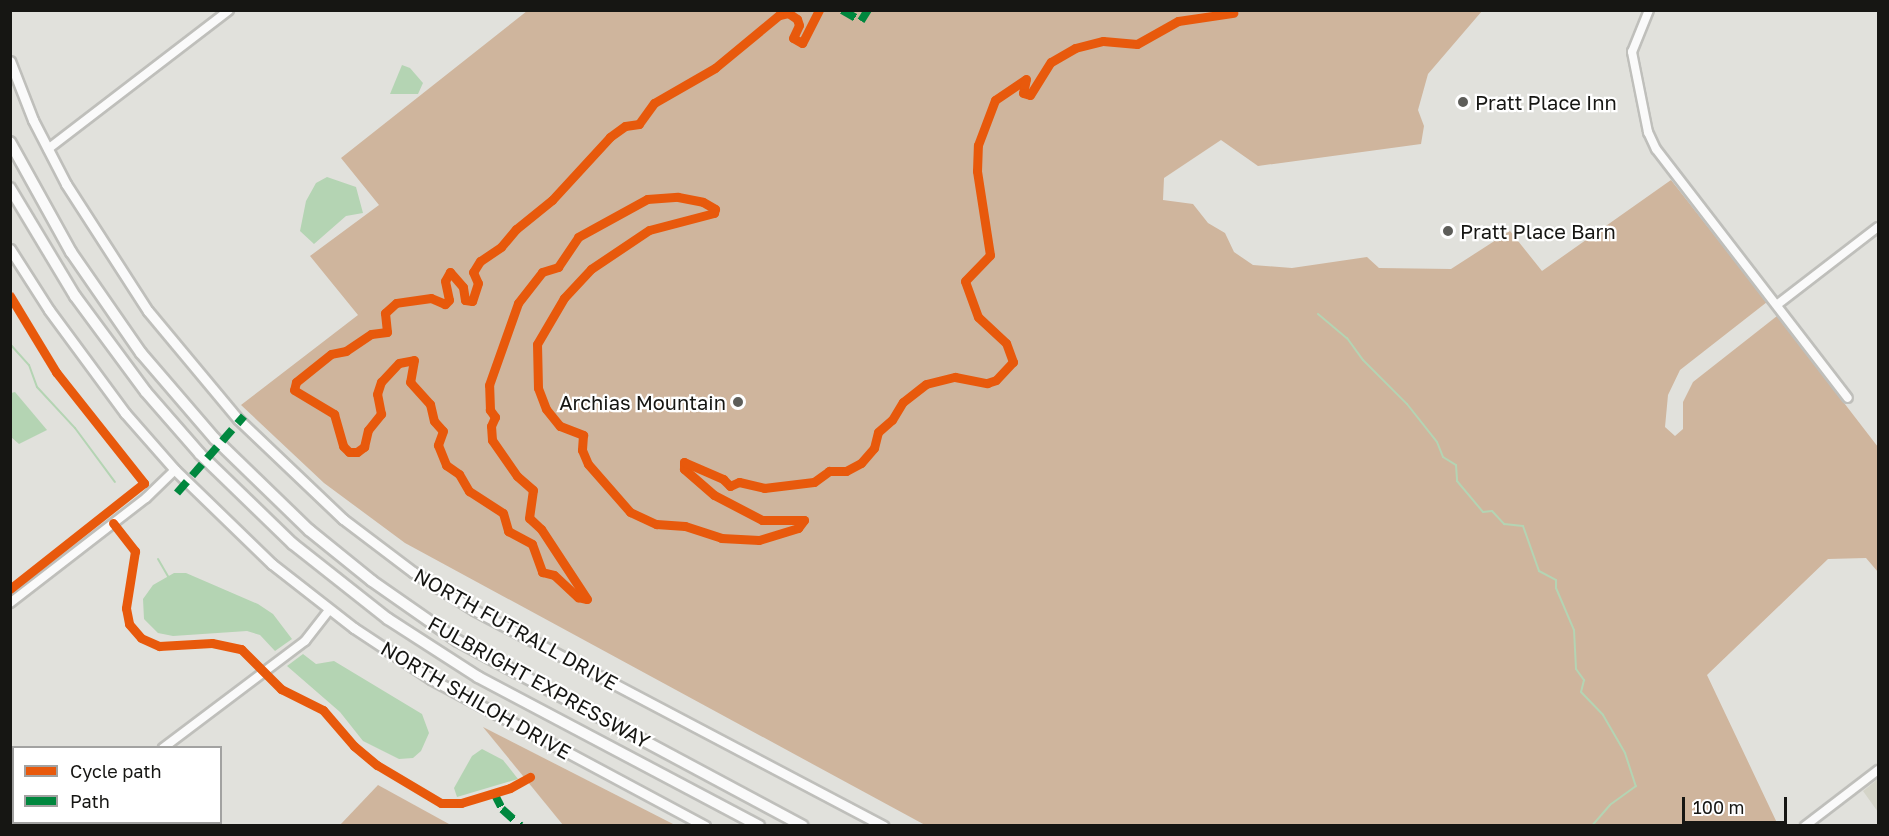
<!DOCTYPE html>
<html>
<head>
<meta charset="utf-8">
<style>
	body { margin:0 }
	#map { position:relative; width:1889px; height:836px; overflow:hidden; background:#e1e1dc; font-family:"Golos Text",sans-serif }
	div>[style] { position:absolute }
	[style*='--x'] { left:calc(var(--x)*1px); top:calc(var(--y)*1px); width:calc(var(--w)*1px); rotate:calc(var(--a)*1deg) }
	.built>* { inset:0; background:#d4d4c8 }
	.forest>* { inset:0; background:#cfb59d }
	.water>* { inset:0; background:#b4d4b3 }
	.stream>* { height:2px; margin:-1px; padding:0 1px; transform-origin:1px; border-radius:1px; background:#b4d4b3 }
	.roads { filter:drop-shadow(2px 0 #bfbfbb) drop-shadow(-2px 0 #bfbfbb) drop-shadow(0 2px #bfbfbb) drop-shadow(0 -2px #bfbfbb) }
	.minor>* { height:8px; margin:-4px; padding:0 4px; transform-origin:4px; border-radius:4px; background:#fafafa }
	.major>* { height:9px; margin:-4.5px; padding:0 4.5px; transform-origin:4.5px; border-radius:4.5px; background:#fafafa }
	.highway>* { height:10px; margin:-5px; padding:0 5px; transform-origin:5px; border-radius:5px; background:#fafafa }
	.quiet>* { height:8px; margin-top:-4px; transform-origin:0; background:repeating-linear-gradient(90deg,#00873e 0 15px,transparent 0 23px) }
	.cycleway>* { height:9px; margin:-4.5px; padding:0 4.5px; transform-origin:4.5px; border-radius:4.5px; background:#e8590c }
	.dots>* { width:16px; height:16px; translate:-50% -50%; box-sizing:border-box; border:3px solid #fff; border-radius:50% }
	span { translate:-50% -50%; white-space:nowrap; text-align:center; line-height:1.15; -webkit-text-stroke:4.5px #fff; paint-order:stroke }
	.poi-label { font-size:20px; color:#161613 }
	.left { translate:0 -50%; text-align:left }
	.right { translate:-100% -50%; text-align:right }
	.street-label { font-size:20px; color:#161613 }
	.frame { position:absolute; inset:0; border:12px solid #161613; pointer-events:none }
	.legend { position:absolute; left:12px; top:746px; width:210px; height:78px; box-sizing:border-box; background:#fff; border:2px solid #a2a2a1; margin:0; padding:8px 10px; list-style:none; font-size:18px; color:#161613 }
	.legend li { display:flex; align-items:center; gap:12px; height:30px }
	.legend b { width:30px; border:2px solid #a2a2a1 }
	.scale { position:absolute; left:1682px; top:797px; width:105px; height:27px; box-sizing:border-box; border:3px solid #161613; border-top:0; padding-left:8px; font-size:18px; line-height:21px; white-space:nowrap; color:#161613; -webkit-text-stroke:4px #fff; paint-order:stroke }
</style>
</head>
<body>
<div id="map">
	<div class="built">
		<i style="clip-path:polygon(1878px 779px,1878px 812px,1863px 791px)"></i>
	</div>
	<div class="forest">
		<i style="clip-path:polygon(527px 11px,1482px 11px,1428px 74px,1418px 110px,1424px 126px,1421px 144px,1258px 166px,1221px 140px,1164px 178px,1163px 200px,1193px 204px,1208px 223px,1225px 233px,1234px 252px,1253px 265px,1292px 268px,1367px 257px,1379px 268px,1451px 269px,1510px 231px,1542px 271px,1671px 180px,1767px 302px,1680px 370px,1668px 395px,1665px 427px,1675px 436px,1683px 429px,1683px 402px,1693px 382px,1777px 316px,1878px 447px,1878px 572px,1866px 558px,1828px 559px,1707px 675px,1778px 825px,925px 825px,405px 543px,324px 483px,241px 405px,358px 315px,310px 256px,379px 205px,341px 158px)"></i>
		<i style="clip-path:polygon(483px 727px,675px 825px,563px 825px)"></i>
		<i style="clip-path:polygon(378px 785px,449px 824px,449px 825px,340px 825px)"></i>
	</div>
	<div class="water">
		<i style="clip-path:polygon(402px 65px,410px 68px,423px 83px,418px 94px,390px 94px)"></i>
		<i style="clip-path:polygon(327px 177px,356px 187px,363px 213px,346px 216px,314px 244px,300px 231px,306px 201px,316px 183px)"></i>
		<i style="clip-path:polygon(15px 392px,47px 430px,19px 444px,11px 437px,11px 393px)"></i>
		<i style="clip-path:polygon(174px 573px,186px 573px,258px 604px,273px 614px,292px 639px,275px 651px,260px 635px,247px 631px,173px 636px,158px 633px,144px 619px,143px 599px,153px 585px)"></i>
		<i style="clip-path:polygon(303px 654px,316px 664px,334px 661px,422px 714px,429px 733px,421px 751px,413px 758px,399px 759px,363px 741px,340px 712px,287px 666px)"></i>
		<i style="clip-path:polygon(482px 749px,503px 760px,518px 779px,457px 797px,454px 788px,472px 756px)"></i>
	</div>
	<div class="stream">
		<i style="--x:1318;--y:314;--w:38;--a:40"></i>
		<i style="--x:1347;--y:338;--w:27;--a:54"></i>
		<i style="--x:1363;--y:360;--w:62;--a:45"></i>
		<i style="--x:1407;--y:404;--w:48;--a:51.7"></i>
		<i style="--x:1437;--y:442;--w:16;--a:68"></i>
		<i style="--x:1443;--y:457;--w:15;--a:32"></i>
		<i style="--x:1456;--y:465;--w:16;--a:86"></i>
		<i style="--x:1457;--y:481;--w:40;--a:50"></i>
		<i style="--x:1483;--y:512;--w:9;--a:-6"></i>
		<i style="--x:1492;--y:511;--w:18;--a:47"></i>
		<i style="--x:1504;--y:524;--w:19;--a:6"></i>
		<i style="--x:1523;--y:526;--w:48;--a:70.4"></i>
		<i style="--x:1539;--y:571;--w:19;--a:28"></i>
		<i style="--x:1556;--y:580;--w:8;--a:90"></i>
		<i style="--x:1556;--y:588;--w:46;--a:66.8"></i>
		<i style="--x:1574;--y:630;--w:39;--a:87"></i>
		<i style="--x:1576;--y:669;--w:14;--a:54"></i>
		<i style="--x:1584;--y:680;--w:12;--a:104"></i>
		<i style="--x:1581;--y:692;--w:32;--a:46"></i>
		<i style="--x:1603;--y:715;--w:44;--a:59.9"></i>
		<i style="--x:1625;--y:753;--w:35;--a:72"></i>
		<i style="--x:1636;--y:786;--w:32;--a:144"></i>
		<i style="--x:1610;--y:805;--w:28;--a:131"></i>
		<i style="--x:10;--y:344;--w:28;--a:48"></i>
		<i style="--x:29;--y:365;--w:23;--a:70"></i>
		<i style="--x:37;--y:387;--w:56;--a:47.2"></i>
		<i style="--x:75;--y:428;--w:67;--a:53.5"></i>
		<i style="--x:158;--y:559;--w:22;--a:60"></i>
	</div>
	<div class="roads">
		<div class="minor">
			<i style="--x:1649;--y:10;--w:45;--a:112"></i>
			<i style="--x:1632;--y:52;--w:82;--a:78.7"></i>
			<i style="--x:1648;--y:132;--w:19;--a:65"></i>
			<i style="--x:1656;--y:149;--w:314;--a:52.4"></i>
			<i style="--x:48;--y:149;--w:228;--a:-37.5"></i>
			<i style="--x:1778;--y:304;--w:126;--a:-37.6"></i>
			<i style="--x:10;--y:603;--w:172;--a:-37.7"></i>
			<i style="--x:146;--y:498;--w:40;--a:-44"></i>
			<i style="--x:163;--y:748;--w:178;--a:-37"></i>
			<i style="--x:305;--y:641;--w:39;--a:-52"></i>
			<i style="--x:87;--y:826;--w:4;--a:-63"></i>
			<i style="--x:1805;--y:826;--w:92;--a:-37.5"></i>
		</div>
		<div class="major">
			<i style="--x:10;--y:61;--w:63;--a:68.7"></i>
			<i style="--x:33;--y:120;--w:72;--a:62.7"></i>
			<i style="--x:66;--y:184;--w:151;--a:57.2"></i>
			<i style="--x:148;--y:311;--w:141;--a:50.2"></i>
			<i style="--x:238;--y:419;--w:145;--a:43.6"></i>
			<i style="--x:343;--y:519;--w:88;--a:37.1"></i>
			<i style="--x:413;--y:572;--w:72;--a:31.9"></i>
			<i style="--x:474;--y:610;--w:463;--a:27.8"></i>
			<i style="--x:10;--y:249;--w:72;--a:57.4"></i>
			<i style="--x:49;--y:310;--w:128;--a:53.6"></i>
			<i style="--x:125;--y:413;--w:76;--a:48.7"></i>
			<i style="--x:175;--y:470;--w:135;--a:44.1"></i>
			<i style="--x:272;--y:564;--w:104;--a:38"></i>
			<i style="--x:354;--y:628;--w:92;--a:33.5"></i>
			<i style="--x:431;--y:679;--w:311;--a:28.2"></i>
		</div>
		<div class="highway">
			<i style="--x:10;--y:142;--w:126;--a:61"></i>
			<i style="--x:71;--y:252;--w:123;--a:55.3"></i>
			<i style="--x:141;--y:353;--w:113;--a:49.3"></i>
			<i style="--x:215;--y:439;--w:131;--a:44.1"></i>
			<i style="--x:309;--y:530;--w:81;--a:39"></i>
			<i style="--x:372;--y:581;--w:105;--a:34.9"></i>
			<i style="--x:458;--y:641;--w:391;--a:28.2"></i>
			<i style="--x:10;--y:188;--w:126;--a:59"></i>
			<i style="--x:75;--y:296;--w:119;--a:53.5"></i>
			<i style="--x:146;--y:392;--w:82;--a:48.9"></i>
			<i style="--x:200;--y:454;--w:129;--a:44.1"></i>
			<i style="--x:293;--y:544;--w:121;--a:38.3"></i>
			<i style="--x:388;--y:619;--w:107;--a:32.8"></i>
			<i style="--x:478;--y:677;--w:318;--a:27.9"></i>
		</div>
	</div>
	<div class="quiet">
		<i style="--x:842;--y:10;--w:22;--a:30"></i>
		<i style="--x:861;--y:21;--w:13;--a:-58"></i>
		<i style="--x:177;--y:493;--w:102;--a:-49"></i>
		<i style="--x:494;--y:793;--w:18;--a:63"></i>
		<i style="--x:502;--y:809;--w:25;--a:42"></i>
	</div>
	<div class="cycleway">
		<i style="--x:819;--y:10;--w:37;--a:117"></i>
		<i style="--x:802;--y:43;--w:10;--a:-151"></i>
		<i style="--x:793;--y:38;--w:14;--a:-65"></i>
		<i style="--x:799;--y:25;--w:6;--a:-108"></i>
		<i style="--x:797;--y:19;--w:11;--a:-146"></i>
		<i style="--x:788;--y:13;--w:9;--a:167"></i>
		<i style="--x:779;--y:15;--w:83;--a:140.4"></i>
		<i style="--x:715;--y:68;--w:70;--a:150.2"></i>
		<i style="--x:654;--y:103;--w:26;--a:126"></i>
		<i style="--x:639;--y:124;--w:14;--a:172"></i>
		<i style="--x:625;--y:126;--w:19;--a:144"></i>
		<i style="--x:610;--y:137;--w:86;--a:132.6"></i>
		<i style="--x:552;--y:200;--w:46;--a:141.1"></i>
		<i style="--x:516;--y:229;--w:23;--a:130"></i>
		<i style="--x:501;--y:247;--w:25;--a:146"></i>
		<i style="--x:480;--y:261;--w:13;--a:122"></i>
		<i style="--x:473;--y:272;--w:12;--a:66"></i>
		<i style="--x:478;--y:283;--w:19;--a:108"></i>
		<i style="--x:472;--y:301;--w:7;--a:-172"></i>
		<i style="--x:465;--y:300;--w:13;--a:-99"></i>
		<i style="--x:463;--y:287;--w:20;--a:-131"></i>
		<i style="--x:450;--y:272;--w:10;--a:119"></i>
		<i style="--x:445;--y:281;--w:19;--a:78"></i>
		<i style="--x:449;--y:300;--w:6;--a:135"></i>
		<i style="--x:445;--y:304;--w:15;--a:-157"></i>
		<i style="--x:431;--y:298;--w:35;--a:172"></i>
		<i style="--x:396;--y:303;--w:15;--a:138"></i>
		<i style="--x:385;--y:313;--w:19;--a:84"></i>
		<i style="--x:387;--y:332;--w:16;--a:173"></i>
		<i style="--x:371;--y:334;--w:30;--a:146"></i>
		<i style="--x:346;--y:351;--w:15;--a:169"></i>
		<i style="--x:331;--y:354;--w:45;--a:141.3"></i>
		<i style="--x:296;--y:382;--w:8;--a:104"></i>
		<i style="--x:294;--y:390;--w:47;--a:31"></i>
		<i style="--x:334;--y:414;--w:33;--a:74"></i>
		<i style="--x:343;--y:446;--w:8;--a:45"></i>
		<i style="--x:349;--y:452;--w:8;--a:0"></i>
		<i style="--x:357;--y:452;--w:9;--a:-36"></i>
		<i style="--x:364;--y:447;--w:17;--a:-77"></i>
		<i style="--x:368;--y:430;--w:21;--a:-51"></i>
		<i style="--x:381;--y:414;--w:20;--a:-101"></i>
		<i style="--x:377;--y:394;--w:13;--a:-72"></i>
		<i style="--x:381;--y:382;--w:26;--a:-47"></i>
		<i style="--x:399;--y:363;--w:15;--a:-11"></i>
		<i style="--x:414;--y:360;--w:22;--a:100"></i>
		<i style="--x:410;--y:382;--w:30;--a:48"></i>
		<i style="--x:430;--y:404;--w:17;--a:77"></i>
		<i style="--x:434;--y:421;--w:13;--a:48"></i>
		<i style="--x:443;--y:431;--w:15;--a:110"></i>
		<i style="--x:438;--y:445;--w:22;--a:68"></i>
		<i style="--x:446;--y:465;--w:16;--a:35"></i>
		<i style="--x:459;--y:474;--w:20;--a:60"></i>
		<i style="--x:469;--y:491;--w:40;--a:32.9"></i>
		<i style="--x:503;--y:513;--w:19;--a:74"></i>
		<i style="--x:508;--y:531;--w:27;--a:28"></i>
		<i style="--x:532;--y:544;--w:30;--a:70"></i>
		<i style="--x:542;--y:572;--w:12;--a:14"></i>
		<i style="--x:554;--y:575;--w:33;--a:43"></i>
		<i style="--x:578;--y:597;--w:9;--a:13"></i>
		<i style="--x:587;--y:599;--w:84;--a:-123.3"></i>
		<i style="--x:541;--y:529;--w:16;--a:-137"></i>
		<i style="--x:529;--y:518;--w:28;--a:-82"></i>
		<i style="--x:533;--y:490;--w:21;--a:-139"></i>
		<i style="--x:517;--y:476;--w:44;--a:-124.8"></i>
		<i style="--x:492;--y:440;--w:14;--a:-94"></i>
		<i style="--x:491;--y:426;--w:10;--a:-66"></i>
		<i style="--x:495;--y:417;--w:9;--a:-126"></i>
		<i style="--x:490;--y:410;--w:25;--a:-92"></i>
		<i style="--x:489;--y:385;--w:87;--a:-70.5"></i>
		<i style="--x:518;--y:303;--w:39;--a:-52"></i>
		<i style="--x:542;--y:272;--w:17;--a:-17"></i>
		<i style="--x:558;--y:267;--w:36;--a:-56"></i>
		<i style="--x:578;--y:237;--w:79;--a:-28.8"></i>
		<i style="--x:647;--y:199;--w:31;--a:-4"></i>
		<i style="--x:678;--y:197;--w:25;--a:11"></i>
		<i style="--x:703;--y:202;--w:14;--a:30"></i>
		<i style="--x:715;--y:209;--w:4;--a:104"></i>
		<i style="--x:714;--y:213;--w:67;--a:165.3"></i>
		<i style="--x:649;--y:230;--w:70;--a:146.1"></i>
		<i style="--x:591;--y:269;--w:40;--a:133"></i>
		<i style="--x:564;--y:298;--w:53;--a:120.4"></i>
		<i style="--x:537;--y:344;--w:44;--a:88.7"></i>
		<i style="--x:538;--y:388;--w:22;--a:69"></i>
		<i style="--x:546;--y:409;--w:22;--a:51"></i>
		<i style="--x:560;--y:426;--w:25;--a:21"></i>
		<i style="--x:583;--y:435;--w:15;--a:94"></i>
		<i style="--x:582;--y:450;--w:15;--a:67"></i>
		<i style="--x:588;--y:464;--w:64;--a:48.8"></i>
		<i style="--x:630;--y:512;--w:29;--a:25"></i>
		<i style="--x:656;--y:524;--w:29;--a:4"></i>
		<i style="--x:685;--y:526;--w:38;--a:18"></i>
		<i style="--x:721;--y:538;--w:38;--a:3"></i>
		<i style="--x:759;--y:540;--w:41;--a:-17.1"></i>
		<i style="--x:798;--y:528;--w:10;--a:-53"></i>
		<i style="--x:804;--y:520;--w:42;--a:180"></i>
		<i style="--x:762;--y:520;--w:54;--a:-152.5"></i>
		<i style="--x:714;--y:495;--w:40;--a:-139"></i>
		<i style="--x:684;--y:469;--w:7;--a:-90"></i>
		<i style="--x:684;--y:462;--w:43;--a:23.6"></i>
		<i style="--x:723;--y:479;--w:10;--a:45"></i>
		<i style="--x:730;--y:486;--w:10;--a:-24"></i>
		<i style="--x:739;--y:482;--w:26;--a:13"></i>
		<i style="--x:764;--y:488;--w:50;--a:-6.8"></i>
		<i style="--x:814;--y:482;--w:19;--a:-36"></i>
		<i style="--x:829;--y:471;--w:17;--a:0"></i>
		<i style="--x:846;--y:471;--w:17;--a:-28"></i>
		<i style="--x:861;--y:463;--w:20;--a:-49"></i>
		<i style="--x:874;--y:448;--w:16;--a:-76"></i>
		<i style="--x:878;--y:432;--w:18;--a:-41"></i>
		<i style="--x:892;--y:420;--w:21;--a:-59"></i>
		<i style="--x:903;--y:402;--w:29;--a:-38"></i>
		<i style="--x:926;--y:384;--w:30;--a:-14"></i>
		<i style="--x:955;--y:377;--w:33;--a:11"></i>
		<i style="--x:987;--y:383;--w:9;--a:-18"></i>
		<i style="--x:996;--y:380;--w:25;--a:-47"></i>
		<i style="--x:1013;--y:362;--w:20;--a:-110"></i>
		<i style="--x:1006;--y:343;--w:38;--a:-137"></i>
		<i style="--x:978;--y:317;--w:38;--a:-110"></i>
		<i style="--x:965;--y:281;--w:36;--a:-46"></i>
		<i style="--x:990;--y:255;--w:85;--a:-98.8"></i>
		<i style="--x:977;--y:171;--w:26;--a:-88"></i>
		<i style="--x:978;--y:145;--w:48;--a:-69.3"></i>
		<i style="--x:995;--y:100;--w:37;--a:-34"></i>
		<i style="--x:1026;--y:79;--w:14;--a:102"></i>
		<i style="--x:1023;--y:93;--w:7;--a:16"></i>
		<i style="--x:1030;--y:95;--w:39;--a:-58"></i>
		<i style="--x:1051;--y:62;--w:28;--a:-30"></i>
		<i style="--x:1075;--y:48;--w:29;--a:-14"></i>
		<i style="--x:1103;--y:41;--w:34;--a:5"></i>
		<i style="--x:1137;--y:44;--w:47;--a:-29.3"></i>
		<i style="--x:1178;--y:21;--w:56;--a:-8.3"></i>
		<i style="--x:10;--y:296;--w:89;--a:58.8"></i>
		<i style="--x:56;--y:372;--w:142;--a:51.6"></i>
		<i style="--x:144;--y:483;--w:171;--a:141.7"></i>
		<i style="--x:113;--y:523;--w:36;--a:52"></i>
		<i style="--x:135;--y:551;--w:58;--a:99"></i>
		<i style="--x:126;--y:608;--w:16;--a:79"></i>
		<i style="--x:129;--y:624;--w:18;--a:49"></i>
		<i style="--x:141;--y:638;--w:20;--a:24"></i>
		<i style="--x:159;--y:646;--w:53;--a:-3.2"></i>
		<i style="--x:212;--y:643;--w:30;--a:12"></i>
		<i style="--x:241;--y:649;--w:57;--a:45"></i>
		<i style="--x:281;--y:689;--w:47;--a:26.6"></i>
		<i style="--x:323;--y:710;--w:48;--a:49.3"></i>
		<i style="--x:354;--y:746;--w:30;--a:40"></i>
		<i style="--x:377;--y:765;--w:74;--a:30.7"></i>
		<i style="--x:441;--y:803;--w:20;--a:0"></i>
		<i style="--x:461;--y:803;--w:51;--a:-17"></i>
		<i style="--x:510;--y:788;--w:23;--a:-29"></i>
	</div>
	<div class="dots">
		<i style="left:1463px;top:102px;background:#5d5d59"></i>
		<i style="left:1448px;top:231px;background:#5d5d59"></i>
		<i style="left:738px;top:402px;background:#5d5d59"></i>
	</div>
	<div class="poi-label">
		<span class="left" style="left:1475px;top:102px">Pratt Place Inn</span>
		<span class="left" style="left:1460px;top:231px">Pratt Place Barn</span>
		<span class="right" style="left:726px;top:402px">Archias Mountain</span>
	</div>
	<div class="street-label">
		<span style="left:516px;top:629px;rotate:29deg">NORTH FUTRALL DRIVE</span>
		<span style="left:539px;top:682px;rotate:29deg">FULBRIGHT EXPRESSWAY</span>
		<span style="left:476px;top:700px;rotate:30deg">NORTH SHILOH DRIVE</span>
	</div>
	<div class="frame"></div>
	<ul class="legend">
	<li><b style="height:8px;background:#e8590c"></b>Cycle path</li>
	<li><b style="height:8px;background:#00873e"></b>Path</li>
	</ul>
	<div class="scale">100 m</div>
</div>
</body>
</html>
